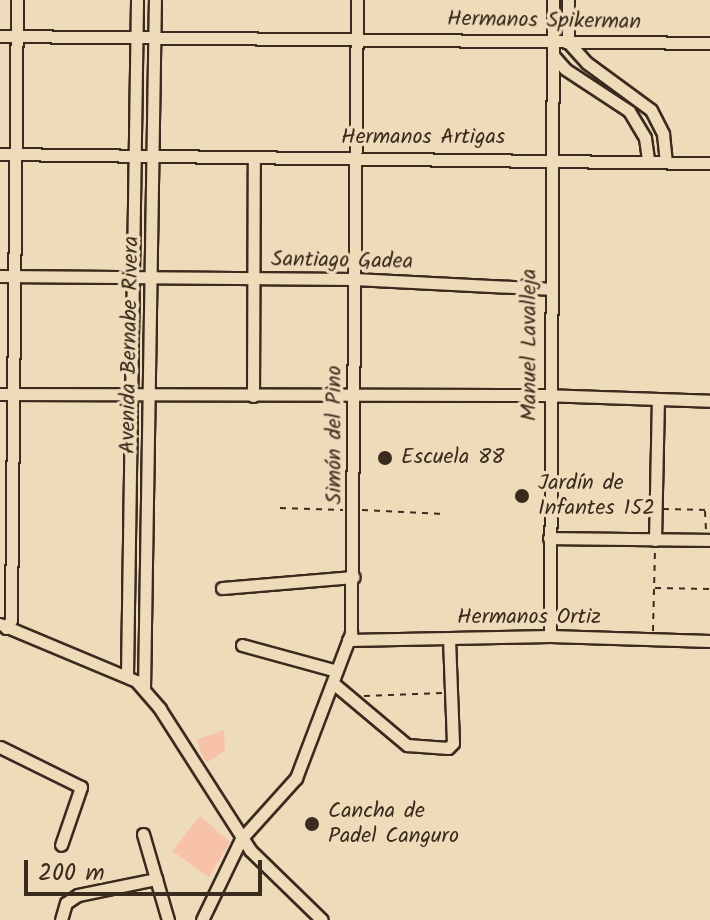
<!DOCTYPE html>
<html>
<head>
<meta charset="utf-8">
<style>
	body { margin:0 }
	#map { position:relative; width:710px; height:920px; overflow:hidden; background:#eedbb9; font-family:Kalam,sans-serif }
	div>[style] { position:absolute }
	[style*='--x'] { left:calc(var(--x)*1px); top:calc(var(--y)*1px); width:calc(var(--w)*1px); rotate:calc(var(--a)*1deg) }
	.stream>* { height:2px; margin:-1px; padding:0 1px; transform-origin:1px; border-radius:1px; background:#93d7f5 }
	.building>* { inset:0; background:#f7c2a8 }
	.path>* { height:2px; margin-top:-1px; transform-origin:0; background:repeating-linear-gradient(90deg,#3b2a1e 0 6px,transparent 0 12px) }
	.roads { filter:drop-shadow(2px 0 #3b2a1e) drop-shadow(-2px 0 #3b2a1e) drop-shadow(0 2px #3b2a1e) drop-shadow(0 -2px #3b2a1e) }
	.minor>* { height:11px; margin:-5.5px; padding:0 5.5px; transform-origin:5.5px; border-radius:5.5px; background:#eedbb9 }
	.dots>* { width:22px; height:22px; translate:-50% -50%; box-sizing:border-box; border:4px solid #eedbb9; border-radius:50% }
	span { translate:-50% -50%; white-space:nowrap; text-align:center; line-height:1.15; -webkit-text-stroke:7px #eedbb9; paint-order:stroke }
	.street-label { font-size:22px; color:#3b2a1e }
	.poi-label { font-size:22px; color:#3b2a1e }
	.left { translate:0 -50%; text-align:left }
	.scale { position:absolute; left:24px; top:860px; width:238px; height:36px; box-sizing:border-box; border:4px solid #3b2a1e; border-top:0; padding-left:10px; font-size:24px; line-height:28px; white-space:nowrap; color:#3b2a1e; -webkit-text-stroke:6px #eedbb9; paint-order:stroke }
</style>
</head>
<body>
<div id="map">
	<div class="stream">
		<i style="--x:559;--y:30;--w:30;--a:-90"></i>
		<i style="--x:570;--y:64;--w:78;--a:32.5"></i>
	</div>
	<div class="building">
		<i style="clip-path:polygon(224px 730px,225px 751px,206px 763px,196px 740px)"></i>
		<i style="clip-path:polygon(200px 816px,230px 842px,209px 877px,172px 851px)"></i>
	</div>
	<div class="path">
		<i style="--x:280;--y:508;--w:63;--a:1.8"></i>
		<i style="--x:663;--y:509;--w:47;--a:1.2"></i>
		<i style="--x:362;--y:510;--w:82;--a:2.8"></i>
		<i style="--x:705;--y:511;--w:18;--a:87"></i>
		<i style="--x:655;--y:588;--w:55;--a:1"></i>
		<i style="--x:653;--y:631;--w:82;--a:-88.6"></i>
		<i style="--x:364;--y:696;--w:78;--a:-2.2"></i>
	</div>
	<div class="roads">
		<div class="minor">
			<i style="--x:568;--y:0;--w:42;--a:90"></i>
			<i style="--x:568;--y:42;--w:28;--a:48"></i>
			<i style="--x:587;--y:63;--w:79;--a:36.3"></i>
			<i style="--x:651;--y:110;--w:27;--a:63"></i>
			<i style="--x:663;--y:134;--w:27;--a:84"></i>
			<i style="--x:0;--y:36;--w:710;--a:0.56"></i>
			<i style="--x:553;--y:55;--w:18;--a:49"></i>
			<i style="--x:565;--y:69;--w:77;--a:33.3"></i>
			<i style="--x:629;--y:111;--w:31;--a:59"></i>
			<i style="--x:645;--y:138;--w:22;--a:82"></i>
			<i style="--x:0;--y:154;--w:710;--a:0.73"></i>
			<i style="--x:0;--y:276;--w:354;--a:0.5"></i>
			<i style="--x:354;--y:279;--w:195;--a:2.9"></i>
			<i style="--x:0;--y:394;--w:542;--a:0.11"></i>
			<i style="--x:542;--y:395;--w:168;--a:2"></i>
			<i style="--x:253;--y:396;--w:239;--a:-89.8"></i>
			<i style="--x:549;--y:538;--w:161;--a:0.7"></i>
			<i style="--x:655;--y:540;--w:140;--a:-88.8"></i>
			<i style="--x:222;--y:588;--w:132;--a:-4.8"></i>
			<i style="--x:0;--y:624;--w:147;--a:22.7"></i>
			<i style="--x:136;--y:681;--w:37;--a:49"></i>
			<i style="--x:160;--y:709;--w:167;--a:57.4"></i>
			<i style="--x:250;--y:850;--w:100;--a:44.2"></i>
			<i style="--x:6;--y:628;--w:9;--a:-58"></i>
			<i style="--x:11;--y:620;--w:620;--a:-89.45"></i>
			<i style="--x:550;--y:636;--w:636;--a:-89.73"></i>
			<i style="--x:348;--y:640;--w:202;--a:-1.1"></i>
			<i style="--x:550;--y:636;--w:160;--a:1.8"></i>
			<i style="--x:242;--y:645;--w:98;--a:15.3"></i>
			<i style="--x:127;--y:675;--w:675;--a:-89.15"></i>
			<i style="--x:333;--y:683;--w:97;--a:40"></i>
			<i style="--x:407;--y:745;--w:41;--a:4.2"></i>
			<i style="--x:448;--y:748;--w:7;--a:-45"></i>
			<i style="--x:453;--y:743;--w:105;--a:-92.2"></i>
			<i style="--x:144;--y:689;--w:689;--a:-89.09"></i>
			<i style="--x:0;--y:747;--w:90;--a:26.3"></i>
			<i style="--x:81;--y:787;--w:61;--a:109"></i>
			<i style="--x:143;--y:834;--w:90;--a:73.8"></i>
			<i style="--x:61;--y:920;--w:18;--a:-74"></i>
			<i style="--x:66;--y:903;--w:14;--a:-34"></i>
			<i style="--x:78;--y:895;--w:80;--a:-11.6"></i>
			<i style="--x:202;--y:920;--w:90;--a:-64.3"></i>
			<i style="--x:241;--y:839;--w:82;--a:-48"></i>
			<i style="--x:296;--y:778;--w:155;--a:-69.2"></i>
			<i style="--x:351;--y:633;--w:633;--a:-89.46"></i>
		</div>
	</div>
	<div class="dots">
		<i style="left:385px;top:458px;background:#3b2a1e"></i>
		<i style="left:522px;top:496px;background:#3b2a1e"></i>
		<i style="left:312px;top:824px;background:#3b2a1e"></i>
	</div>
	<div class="street-label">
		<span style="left:544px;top:21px;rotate:1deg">Hermanos Spikerman</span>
		<span style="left:423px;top:138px">Hermanos Artigas</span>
		<span style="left:342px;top:261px;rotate:1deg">Santiago Gadea</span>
		<span style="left:130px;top:345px;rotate:-89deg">Avenida Bernabe Rivera</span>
		<span style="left:530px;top:345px;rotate:-90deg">Manuel Lavalleja</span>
		<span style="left:335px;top:435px;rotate:-90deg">Simón del Pino</span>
		<span style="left:529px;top:618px">Hermanos Ortiz</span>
	</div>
	<div class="poi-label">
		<span class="left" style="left:401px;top:458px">Escuela 88</span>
		<span class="left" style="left:538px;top:496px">Jardín de<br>Infantes 152</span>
		<span class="left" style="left:328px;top:824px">Cancha de<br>Padel Canguro</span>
	</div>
	<div class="scale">200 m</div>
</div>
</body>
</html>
